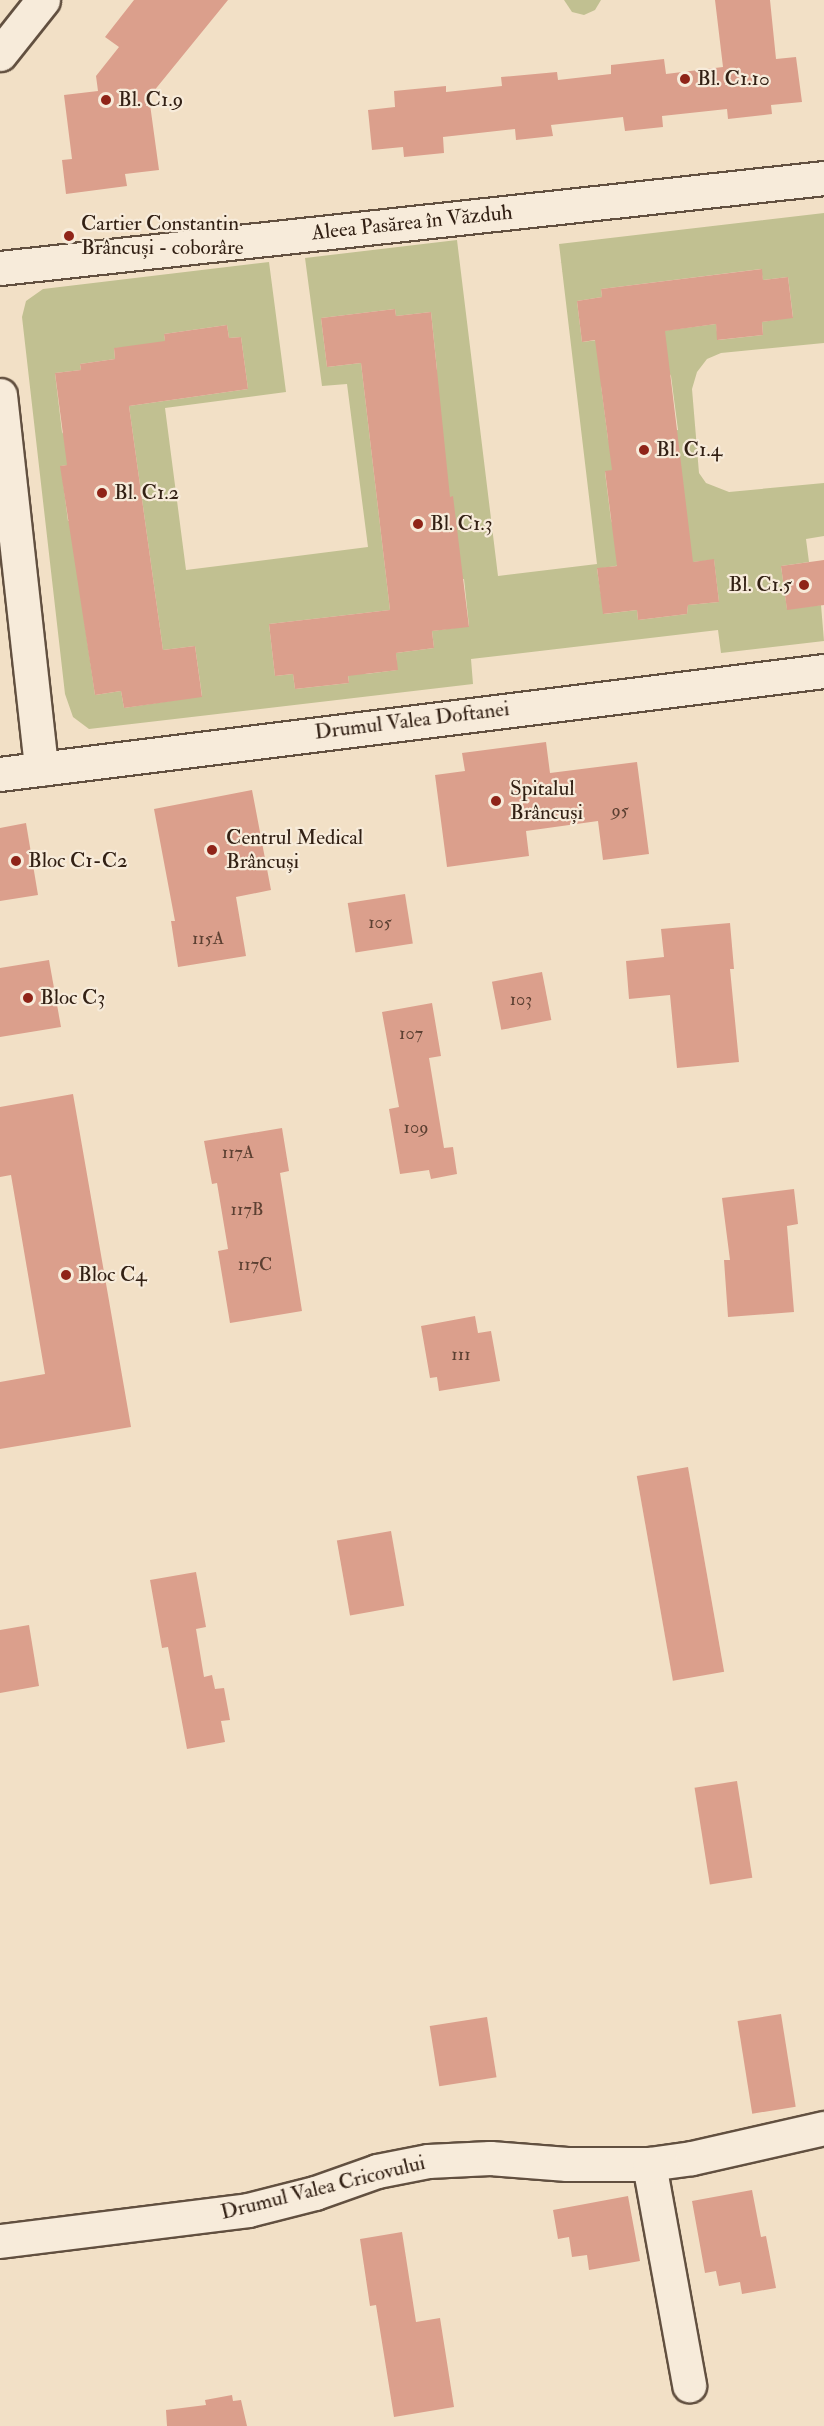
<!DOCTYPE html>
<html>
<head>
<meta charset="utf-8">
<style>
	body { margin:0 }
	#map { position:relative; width:824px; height:2426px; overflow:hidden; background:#f2e0c6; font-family:"IM FELL Double Pica",serif }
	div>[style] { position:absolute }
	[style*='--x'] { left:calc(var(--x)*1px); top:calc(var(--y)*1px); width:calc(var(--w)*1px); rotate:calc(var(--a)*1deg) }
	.green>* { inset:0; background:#c1c091 }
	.building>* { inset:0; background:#db9f8c; transform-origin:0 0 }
	.roads { filter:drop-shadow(2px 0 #625040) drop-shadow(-2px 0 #625040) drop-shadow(0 2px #625040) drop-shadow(0 -2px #625040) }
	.minor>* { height:33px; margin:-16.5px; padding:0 16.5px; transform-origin:16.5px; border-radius:16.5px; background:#f7ebda }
	.dots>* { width:16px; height:16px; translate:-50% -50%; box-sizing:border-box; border:3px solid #f7ebda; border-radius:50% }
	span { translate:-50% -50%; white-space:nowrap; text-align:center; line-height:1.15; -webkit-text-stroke:4.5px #f7ebda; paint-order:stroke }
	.number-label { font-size:18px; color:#5c4032 }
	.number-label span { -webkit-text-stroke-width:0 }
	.poi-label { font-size:21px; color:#322014 }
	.left { translate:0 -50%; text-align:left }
	.right { translate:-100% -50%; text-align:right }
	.street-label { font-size:21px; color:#322014 }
</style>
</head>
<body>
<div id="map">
	<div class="green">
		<i style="clip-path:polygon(564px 0,601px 0,595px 10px,584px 15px,572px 12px)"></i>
		<i style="clip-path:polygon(evenodd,824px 213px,824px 343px,721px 353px,707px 359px,697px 372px,692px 389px,699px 473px,706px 483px,729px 492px,824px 483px,824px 536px,806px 539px,809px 562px,781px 566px,787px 609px,821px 605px,824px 641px,721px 653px,718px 630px,471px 659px,473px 684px,89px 729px,73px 717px,65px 694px,22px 317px,26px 301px,43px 289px,269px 262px,286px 392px,165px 408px,186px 570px,368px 547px,347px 384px,322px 386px,305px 258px,457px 240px,498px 576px,597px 564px,559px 244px,824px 213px,761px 269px,763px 280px,788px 277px,793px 317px,762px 322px,763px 335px,718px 340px,716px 324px,646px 333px,671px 376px,678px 430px,668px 431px,683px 563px,714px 560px,719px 602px,688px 605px,687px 614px,638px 620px,637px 610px,604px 614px,597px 569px,627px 564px,611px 520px,605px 472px,619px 469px,608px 439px,601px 385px,606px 339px,582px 342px,577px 301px,602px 297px,601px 289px,761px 269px,824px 213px,395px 309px,396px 316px,431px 312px,437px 370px,418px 372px,434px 498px,453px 497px,440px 581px,464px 579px,469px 626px,432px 631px,434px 648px,396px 653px,397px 670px,366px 674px,347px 667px,349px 683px,295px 689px,293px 674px,275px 676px,269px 624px,390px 610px,361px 363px,327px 367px,321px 318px,395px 309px,824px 213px,227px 325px,229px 338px,241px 337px,248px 389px,129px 406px,163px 650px,195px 646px,202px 696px,124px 708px,121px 691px,95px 695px,75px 556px,88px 519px,68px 521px,61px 466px,80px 463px,62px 432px,55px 373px,81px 370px,80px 364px,115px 359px,114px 348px,166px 347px,164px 334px,227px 325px)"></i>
	</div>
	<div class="building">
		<i style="clip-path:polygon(134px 0,228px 0,149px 97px,159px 170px,125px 174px,127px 186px,66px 194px,62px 160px,72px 159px,64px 95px,98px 91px,96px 76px,119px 47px,105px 37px)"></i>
		<i style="clip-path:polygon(715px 0,770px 0,776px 59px,796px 57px,802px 102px,771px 105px,772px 114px,728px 119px,727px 109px,662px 116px,663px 127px,625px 131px,623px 117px,551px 125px,553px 136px,516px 140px,515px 129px,443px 137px,444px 153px,404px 157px,403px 147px,372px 150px,368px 110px,395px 107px,394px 91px,446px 86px,446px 92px,502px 86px,501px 77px,557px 72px,558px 80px,611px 74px,611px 65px,664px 59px,666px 74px,723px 67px)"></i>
		<i style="clip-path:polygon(762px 269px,763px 280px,788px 277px,793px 318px,762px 322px,763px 335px,717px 340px,716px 324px,665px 331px,693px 562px,714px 559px,719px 602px,688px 605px,687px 614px,638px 620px,637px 610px,603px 614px,597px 568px,617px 566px,605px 471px,612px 470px,595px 340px,582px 342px,577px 301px,602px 297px,601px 289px)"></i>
		<i style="clip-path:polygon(395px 309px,396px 316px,431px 312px,450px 497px,453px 496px,469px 627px,432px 631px,434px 648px,396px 653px,398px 670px,348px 676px,349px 683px,295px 689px,293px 674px,275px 676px,269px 624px,390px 610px,361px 363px,327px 367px,321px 318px)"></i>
		<i style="clip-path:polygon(227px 325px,229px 338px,241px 337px,248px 389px,129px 406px,163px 650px,195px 646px,202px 697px,124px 708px,121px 691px,95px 695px,60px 466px,67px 465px,55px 373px,81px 370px,80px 364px,115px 359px,114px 348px,165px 341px,164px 334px)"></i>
		<i style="clip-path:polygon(824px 560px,824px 605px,787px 610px,781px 566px)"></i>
		<i style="clip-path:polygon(546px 742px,550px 773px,637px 762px,649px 854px,603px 860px,598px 821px,526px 831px,529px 856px,447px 867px,435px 775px,465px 771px,462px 753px)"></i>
		<i style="clip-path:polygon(252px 790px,271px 890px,236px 897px,246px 956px,178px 967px,171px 921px,175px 921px,154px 809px)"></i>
		<i style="clip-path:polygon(26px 823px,38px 895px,0 901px,0 828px)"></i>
		<i style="left:405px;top:894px;width:50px;height:58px;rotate:81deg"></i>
		<i style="clip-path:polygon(730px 923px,734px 969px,730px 969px,739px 1062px,677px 1068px,670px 995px,629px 999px,626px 961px,664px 957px,661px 929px)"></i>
		<i style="clip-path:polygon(49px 960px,61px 1027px,0 1037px,0 968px)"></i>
		<i style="left:542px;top:972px;width:49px;height:51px;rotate:79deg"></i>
		<i style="clip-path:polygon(432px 1003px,441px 1056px,429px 1058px,444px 1148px,453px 1147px,457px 1174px,431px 1179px,429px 1170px,400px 1174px,389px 1109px,399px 1107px,382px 1012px)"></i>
		<i style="clip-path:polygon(73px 1094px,131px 1427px,0 1449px,0 1382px,45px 1374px,11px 1175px,0 1177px,0 1107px)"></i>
		<i style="clip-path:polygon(282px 1128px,289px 1171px,280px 1173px,302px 1311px,230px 1323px,218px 1251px,228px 1249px,217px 1183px,212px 1184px,204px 1141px)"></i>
		<i style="clip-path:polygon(794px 1189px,798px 1224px,787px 1226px,794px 1312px,728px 1317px,724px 1260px,730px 1260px,722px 1198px)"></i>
		<i style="clip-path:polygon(475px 1316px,478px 1333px,491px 1331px,500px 1381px,439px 1391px,437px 1377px,430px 1378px,421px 1326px)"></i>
		<i style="left:688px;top:1467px;width:208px;height:52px;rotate:80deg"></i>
		<i style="left:391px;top:1531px;width:76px;height:55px;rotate:80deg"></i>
		<i style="clip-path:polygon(196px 1572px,206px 1627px,196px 1629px,204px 1677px,212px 1675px,215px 1689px,224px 1688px,230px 1720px,221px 1721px,225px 1742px,187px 1749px,168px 1647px,162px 1648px,150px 1580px)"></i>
		<i style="clip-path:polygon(29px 1625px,39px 1686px,0 1693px,0 1630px)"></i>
		<i style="left:737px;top:1781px;width:98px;height:43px;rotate:81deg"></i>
		<i style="left:781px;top:2014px;width:94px;height:44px;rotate:81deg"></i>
		<i style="left:487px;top:2017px;width:61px;height:58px;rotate:81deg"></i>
		<i style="clip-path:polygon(752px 2190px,761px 2237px,766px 2236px,776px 2288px,742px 2294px,740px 2282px,719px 2286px,716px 2271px,705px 2273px,692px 2201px)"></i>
		<i style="clip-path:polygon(628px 2196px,640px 2261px,589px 2270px,587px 2255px,572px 2257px,569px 2237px,558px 2239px,553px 2210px)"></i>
		<i style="clip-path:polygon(402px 2232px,416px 2322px,440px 2318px,454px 2407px,394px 2417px,376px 2305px,370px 2306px,360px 2239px)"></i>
		<i style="clip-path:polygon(232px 2395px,233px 2401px,241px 2400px,247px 2426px,167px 2426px,166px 2410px,206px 2405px,205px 2400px)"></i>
	</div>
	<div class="roads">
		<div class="minor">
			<i style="--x:0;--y:54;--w:69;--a:-51.5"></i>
			<i style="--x:0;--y:268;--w:829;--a:-6.23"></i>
			<i style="--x:0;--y:395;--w:376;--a:83.7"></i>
			<i style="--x:0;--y:774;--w:830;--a:-7.13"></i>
			<i style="--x:649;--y:2164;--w:225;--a:79.7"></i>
			<i style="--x:0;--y:2241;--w:250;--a:-7.1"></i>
			<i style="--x:248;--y:2210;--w:69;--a:-14.2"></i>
			<i style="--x:315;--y:2193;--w:66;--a:-19.5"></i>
			<i style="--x:377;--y:2171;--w:52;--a:-11.1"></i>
			<i style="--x:428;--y:2161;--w:62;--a:-2.8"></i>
			<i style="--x:490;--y:2158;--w:77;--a:4.5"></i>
			<i style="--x:567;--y:2164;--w:82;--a:0"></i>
			<i style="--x:649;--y:2164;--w:43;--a:-7.9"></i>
			<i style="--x:692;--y:2158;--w:135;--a:-12.8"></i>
		</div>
	</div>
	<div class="dots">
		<i style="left:685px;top:79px;background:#8f2418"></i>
		<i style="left:106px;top:100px;background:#8f2418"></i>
		<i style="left:69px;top:236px;background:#8f2418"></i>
		<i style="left:644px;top:450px;background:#8f2418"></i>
		<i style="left:102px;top:493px;background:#8f2418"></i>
		<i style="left:418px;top:524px;background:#8f2418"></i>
		<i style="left:804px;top:585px;background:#8f2418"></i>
		<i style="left:496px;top:801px;background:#8f2418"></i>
		<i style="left:212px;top:850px;background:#8f2418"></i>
		<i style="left:16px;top:861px;background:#8f2418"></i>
		<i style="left:28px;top:998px;background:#8f2418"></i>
		<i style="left:66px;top:1275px;background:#8f2418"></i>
	</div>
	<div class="number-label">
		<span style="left:620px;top:811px">95</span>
		<span style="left:380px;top:923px">105</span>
		<span style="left:208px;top:939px">115A</span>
		<span style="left:521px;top:1000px">103</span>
		<span style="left:411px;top:1034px">107</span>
		<span style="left:416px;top:1128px">109</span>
		<span style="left:238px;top:1153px">117A</span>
		<span style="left:247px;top:1210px">117B</span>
		<span style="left:255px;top:1265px">117C</span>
		<span style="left:461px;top:1355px">111</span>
	</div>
	<div class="poi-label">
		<span class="left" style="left:697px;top:79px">Bl. C1.10</span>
		<span class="left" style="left:118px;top:100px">Bl. C1.9</span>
		<span class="left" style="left:81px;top:236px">Cartier Constantin<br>Brâncuși - coborâre</span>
		<span class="left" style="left:656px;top:450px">Bl. C1.4</span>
		<span class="left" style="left:114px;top:493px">Bl. C1.2</span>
		<span class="left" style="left:430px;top:524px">Bl. C1.3</span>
		<span class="right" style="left:792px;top:585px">Bl. C1.5</span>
		<span class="left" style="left:510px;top:801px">Spitalul<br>Brâncuși</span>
		<span class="left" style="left:226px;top:850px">Centrul Medical<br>Brâncuși</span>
		<span class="left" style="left:28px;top:861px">Bloc C1-C2</span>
		<span class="left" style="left:40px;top:998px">Bloc C3</span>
		<span class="left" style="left:78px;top:1275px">Bloc C4</span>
	</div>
	<div class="street-label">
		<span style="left:412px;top:223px;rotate:-6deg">Aleea Pasărea în Văzduh</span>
		<span style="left:412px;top:721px;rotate:-7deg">Drumul Valea Doftanei</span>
		<span style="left:323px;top:2188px;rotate:-14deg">Drumul Valea Cricovului</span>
	</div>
</div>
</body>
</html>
